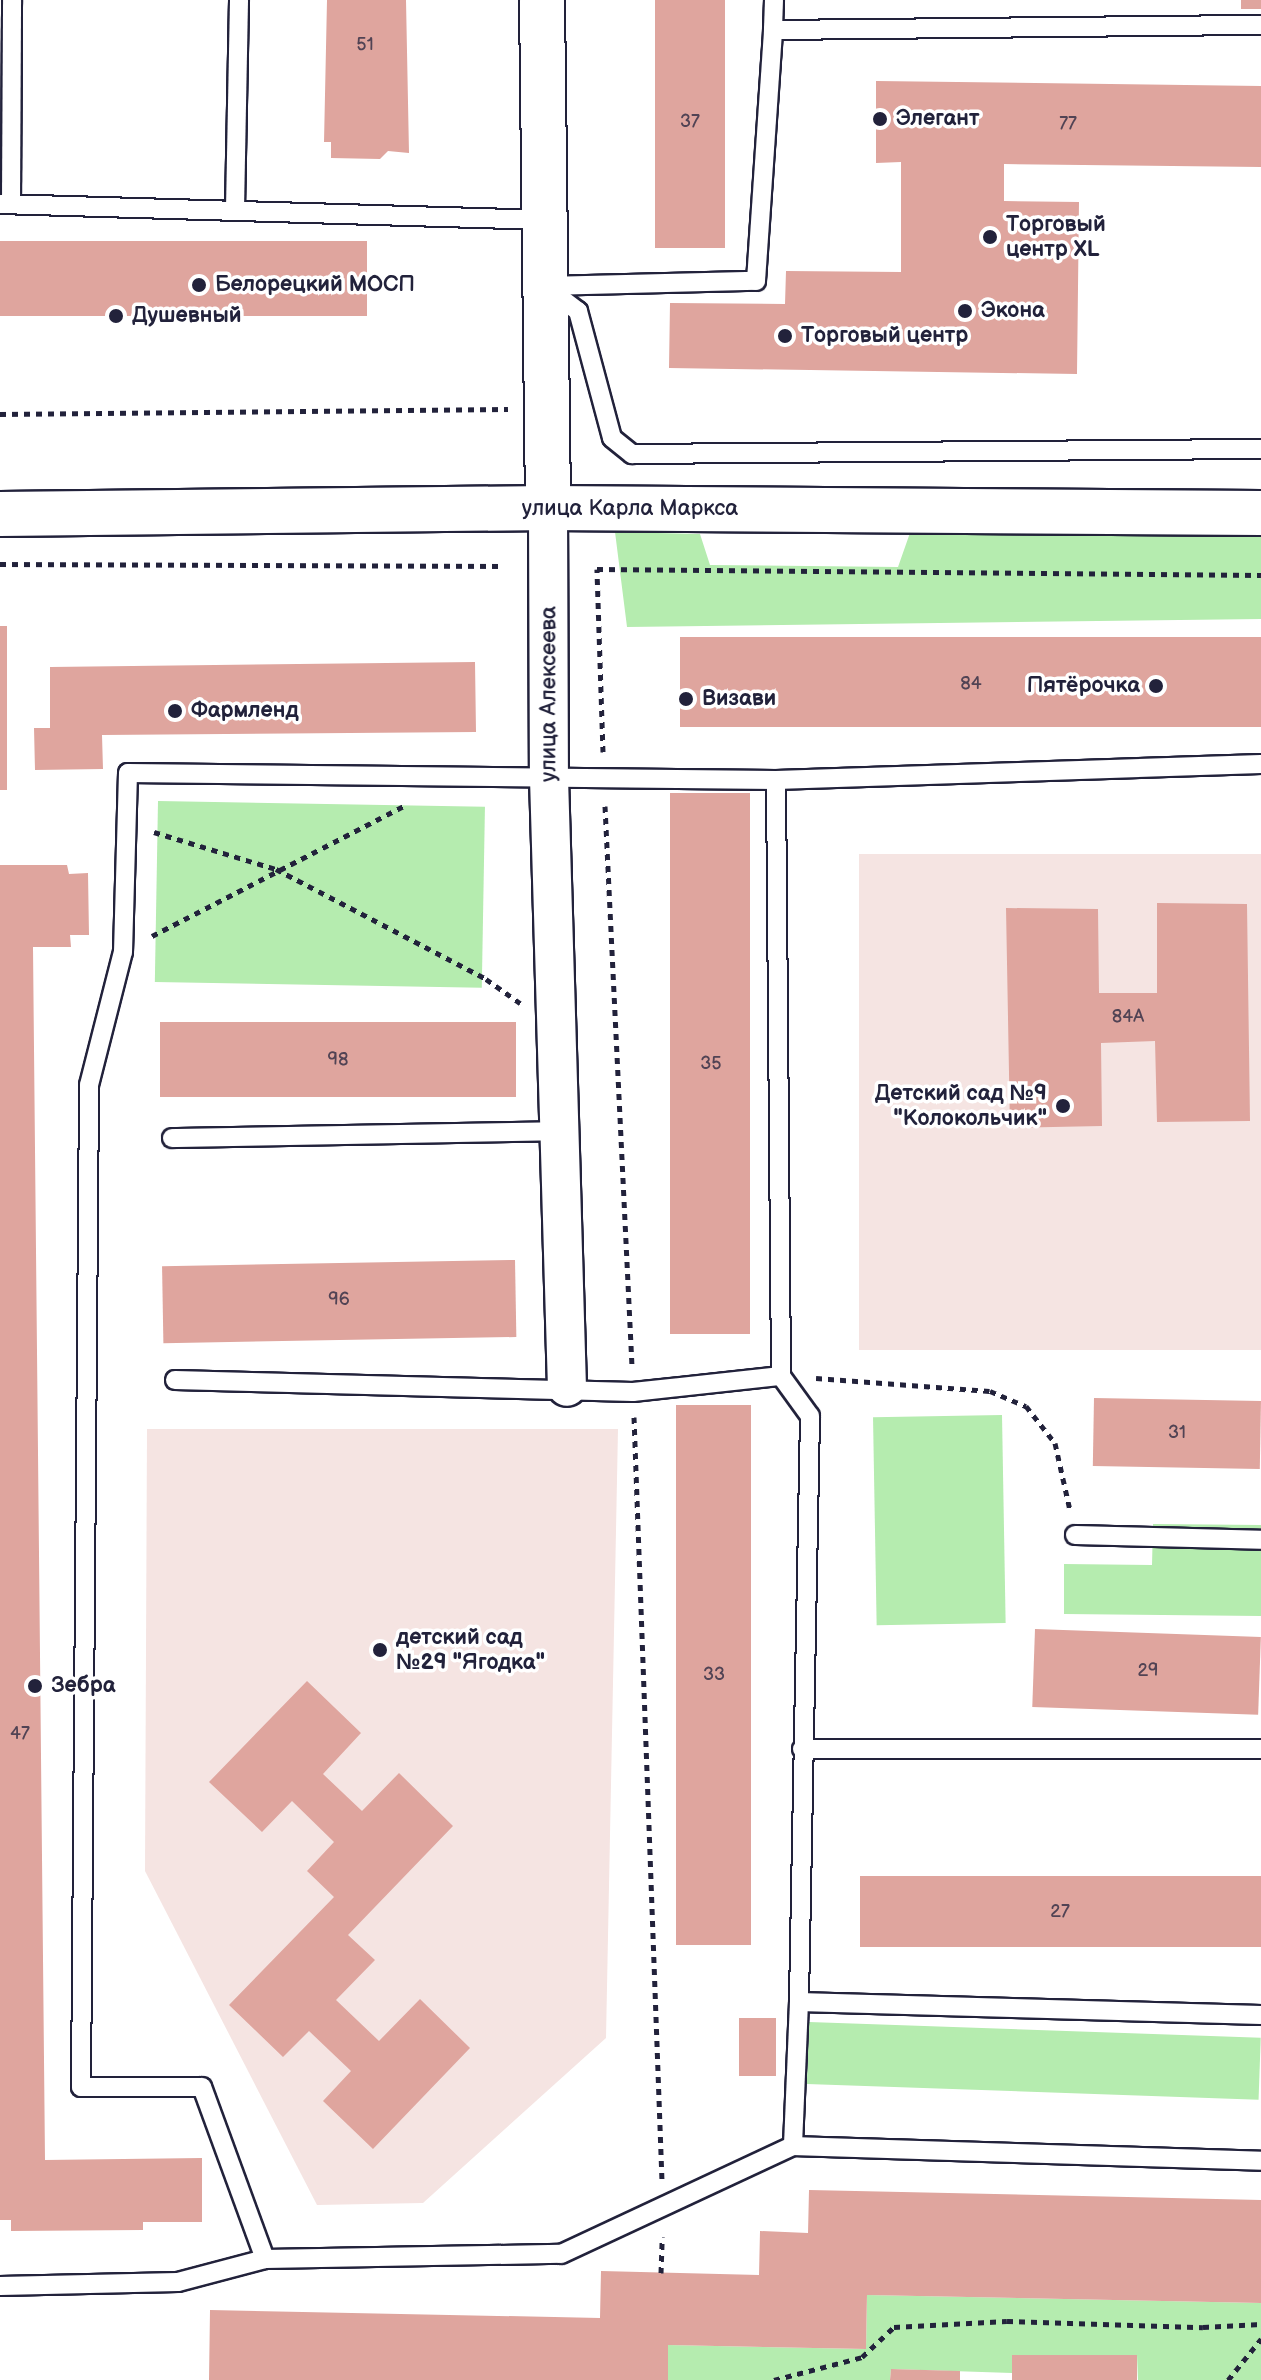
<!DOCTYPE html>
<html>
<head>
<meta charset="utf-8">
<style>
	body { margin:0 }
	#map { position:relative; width:1261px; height:2380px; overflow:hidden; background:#fff; font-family:"Balsamiq Sans",sans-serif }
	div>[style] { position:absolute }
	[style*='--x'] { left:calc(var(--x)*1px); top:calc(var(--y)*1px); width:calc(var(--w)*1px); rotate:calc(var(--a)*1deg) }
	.built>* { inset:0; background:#f5e4e2; transform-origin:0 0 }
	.green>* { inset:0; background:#b5ecaf; transform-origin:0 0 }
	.building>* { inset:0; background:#dfa59e; transform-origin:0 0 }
	.path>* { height:5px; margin-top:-2.5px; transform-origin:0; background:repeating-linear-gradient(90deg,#22223b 0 6px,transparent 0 12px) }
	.roads { filter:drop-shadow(2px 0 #22223b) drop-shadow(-2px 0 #22223b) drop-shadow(0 2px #22223b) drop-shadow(0 -2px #22223b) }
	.lane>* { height:18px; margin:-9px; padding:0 9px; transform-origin:9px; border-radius:9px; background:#fff }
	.street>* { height:38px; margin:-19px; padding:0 19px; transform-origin:19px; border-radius:19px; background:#fff }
	.secondary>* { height:44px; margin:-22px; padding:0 22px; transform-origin:22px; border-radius:22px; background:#fff }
	.dots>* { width:22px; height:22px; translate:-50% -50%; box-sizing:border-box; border:4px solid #fff; border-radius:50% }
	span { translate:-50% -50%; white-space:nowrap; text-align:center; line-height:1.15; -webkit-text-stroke:7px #fff; paint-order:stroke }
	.number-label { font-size:18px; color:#514354 }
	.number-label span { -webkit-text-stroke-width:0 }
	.poi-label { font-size:22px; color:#22223b; font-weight:700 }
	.left { translate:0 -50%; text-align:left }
	.right { translate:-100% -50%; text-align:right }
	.street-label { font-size:22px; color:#22223b }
</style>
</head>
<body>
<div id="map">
	<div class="built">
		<i style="left:1261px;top:854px;width:496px;height:402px;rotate:90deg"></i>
		<i style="clip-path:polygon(147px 1429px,618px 1429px,606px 2038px,423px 2203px,317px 2205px,145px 1871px)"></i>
	</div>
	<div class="green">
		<i style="clip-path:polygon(911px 530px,1261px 536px,1261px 619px,627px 627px,615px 532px,700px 534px,710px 565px,898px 567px)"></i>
		<i style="left:158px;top:801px;width:327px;height:181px;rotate:1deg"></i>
		<i style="left:1002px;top:1415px;width:208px;height:129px;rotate:89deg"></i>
		<i style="clip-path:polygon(1153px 1524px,1261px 1525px,1261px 1616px,1064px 1614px,1064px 1564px,1152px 1565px)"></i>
		<i style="left:809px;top:2022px;width:452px;height:62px;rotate:2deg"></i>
		<i style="clip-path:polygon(867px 2295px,1261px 2303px,1261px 2380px,1138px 2380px,1137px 2355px,1012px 2355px,1012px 2373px,891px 2369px,890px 2380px,668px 2380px,668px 2345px,866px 2349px)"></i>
	</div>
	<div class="building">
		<i style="clip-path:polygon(327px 0,406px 0,409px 153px,388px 151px,380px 159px,331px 158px,331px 142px,324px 142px)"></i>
		<i style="left:655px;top:0;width:70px;height:248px"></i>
		<i style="left:1241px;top:0;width:20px;height:9px"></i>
		<i style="clip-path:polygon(876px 81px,1261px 86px,1261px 167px,1004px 164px,1004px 201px,1079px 202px,1077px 374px,669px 368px,670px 303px,785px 304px,786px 271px,901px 272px,901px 162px,876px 163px)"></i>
		<i style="left:0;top:241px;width:367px;height:75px"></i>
		<i style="left:0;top:626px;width:7px;height:164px"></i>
		<i style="left:1261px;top:637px;width:90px;height:581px;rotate:90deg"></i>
		<i style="clip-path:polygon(475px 662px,476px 732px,102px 735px,103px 769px,35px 770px,34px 728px,50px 728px,50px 667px)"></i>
		<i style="left:750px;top:793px;width:541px;height:80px;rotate:90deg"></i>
		<i style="clip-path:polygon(0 865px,67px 865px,69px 874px,88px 873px,89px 935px,70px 935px,71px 947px,33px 947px,45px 2160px,202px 2158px,202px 2222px,143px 2222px,143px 2230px,11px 2231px,11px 2220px,0 2220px)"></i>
		<i style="clip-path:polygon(1157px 903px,1247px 904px,1250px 1121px,1157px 1122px,1155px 1041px,1101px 1043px,1102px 1126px,1010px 1128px,1006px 908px,1098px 909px,1099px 993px,1157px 993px)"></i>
		<i style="left:516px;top:1022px;width:75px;height:356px;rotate:90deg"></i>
		<i style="left:515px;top:1260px;width:77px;height:353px;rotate:89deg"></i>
		<i style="left:1094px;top:1398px;width:167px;height:68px;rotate:1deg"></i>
		<i style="left:676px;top:1405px;width:75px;height:540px"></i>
		<i style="left:1035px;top:1629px;width:226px;height:78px;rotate:2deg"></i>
		<i style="clip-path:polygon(307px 1681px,361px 1733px,323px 1774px,362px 1811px,399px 1773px,453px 1826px,348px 1935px,375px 1960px,336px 2000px,379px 2041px,420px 1999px,470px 2048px,373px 2149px,323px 2101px,351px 2071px,309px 2031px,283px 2057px,229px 2005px,334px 1897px,307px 1871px,334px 1842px,292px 1801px,262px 1832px,209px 1782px)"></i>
		<i style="left:860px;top:1876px;width:401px;height:71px"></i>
		<i style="left:739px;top:2018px;width:37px;height:58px"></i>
		<i style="clip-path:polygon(809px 2190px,1261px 2200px,1261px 2303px,867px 2295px,866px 2349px,668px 2345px,668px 2380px,209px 2380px,210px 2310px,600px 2318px,601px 2271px,759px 2275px,760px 2231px,808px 2233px)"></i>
		<i style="left:1012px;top:2355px;width:125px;height:25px"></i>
		<i style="clip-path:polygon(891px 2369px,960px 2371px,960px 2380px,890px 2380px)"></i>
	</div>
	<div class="path">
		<i style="--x:0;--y:414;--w:508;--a:-0.56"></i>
		<i style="--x:0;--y:564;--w:503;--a:0.23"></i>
		<i style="--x:603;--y:752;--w:183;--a:-91.9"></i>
		<i style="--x:597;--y:569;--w:664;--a:0.52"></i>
		<i style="--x:605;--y:806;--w:562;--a:87.24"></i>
		<i style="--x:154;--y:832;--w:127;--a:16.9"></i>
		<i style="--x:276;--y:869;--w:237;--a:27.6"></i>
		<i style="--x:486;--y:979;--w:42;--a:35.2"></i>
		<i style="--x:152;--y:936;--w:286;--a:-27.3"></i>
		<i style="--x:816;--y:1378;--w:174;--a:4.3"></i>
		<i style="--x:990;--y:1391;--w:39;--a:23"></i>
		<i style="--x:1026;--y:1406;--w:47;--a:51.9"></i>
		<i style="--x:1055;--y:1443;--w:69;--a:77.4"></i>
		<i style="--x:634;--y:1417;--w:763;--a:87.9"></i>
		<i style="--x:661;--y:2273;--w:36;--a:-88"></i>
		<i style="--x:774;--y:2380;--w:91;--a:-14.6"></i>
		<i style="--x:862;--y:2357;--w:44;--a:-43.2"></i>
		<i style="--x:894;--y:2327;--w:113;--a:-3"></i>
		<i style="--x:1007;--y:2321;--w:196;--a:1.8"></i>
		<i style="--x:1203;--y:2327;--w:58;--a:-3"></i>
		<i style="--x:1228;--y:2380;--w:53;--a:-51.2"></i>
	</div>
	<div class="roads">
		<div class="lane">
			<i style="--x:774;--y:0;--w:30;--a:92"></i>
			<i style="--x:773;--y:30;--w:488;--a:-0.6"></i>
			<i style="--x:11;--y:202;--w:202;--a:-89.7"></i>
			<i style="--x:0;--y:204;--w:544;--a:1.68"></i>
			<i style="--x:235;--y:209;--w:209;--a:-88.9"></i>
			<i style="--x:546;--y:286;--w:210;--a:-1.4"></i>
			<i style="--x:756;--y:281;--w:252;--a:-86.1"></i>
			<i style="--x:550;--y:290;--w:35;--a:37"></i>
			<i style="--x:578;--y:311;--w:131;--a:75"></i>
			<i style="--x:612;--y:438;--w:26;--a:39"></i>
			<i style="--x:632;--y:454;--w:629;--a:-0.46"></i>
			<i style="--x:776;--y:780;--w:596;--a:89.52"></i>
			<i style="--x:172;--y:1138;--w:387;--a:-1"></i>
			<i style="--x:175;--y:1380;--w:458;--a:1.5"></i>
			<i style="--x:633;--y:1392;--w:149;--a:-6.2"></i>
			<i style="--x:781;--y:1376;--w:49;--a:54.1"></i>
			<i style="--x:810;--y:1416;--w:586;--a:91.08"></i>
			<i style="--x:799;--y:2002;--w:462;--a:1.6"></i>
			<i style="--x:1075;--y:1535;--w:186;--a:1.5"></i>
			<i style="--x:802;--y:1749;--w:459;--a:0"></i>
			<i style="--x:799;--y:2002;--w:144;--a:92.4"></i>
			<i style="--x:793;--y:2146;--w:468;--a:1.8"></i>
			<i style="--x:265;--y:2259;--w:183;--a:-110.1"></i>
			<i style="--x:202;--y:2087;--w:121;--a:180"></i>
			<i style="--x:81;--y:2087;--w:1002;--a:-89.54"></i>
			<i style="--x:89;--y:1085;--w:137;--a:-75.7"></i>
			<i style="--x:123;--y:952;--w:179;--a:-88.4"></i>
			<i style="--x:128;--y:773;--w:648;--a:0.62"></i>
			<i style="--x:776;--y:780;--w:485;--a:-1.9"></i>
			<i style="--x:0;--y:2286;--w:178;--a:-1.3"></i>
			<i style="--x:178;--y:2282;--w:90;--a:-14.8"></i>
			<i style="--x:265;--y:2259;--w:296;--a:-1"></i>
			<i style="--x:561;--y:2254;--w:256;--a:-25"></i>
		</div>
		<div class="street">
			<i style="--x:548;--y:508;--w:270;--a:89.8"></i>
			<i style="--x:549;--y:778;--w:609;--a:88.31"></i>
		</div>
		<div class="secondary">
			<i style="--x:542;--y:0;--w:508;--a:89.32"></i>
			<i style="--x:0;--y:514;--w:548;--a:-0.63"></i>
			<i style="--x:548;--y:508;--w:713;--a:0.4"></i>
		</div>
	</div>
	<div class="dots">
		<i style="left:880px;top:119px;background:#22223b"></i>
		<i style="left:990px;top:237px;background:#22223b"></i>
		<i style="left:199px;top:285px;background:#22223b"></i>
		<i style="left:965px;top:311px;background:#22223b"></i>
		<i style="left:116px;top:316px;background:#22223b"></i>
		<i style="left:785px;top:336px;background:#22223b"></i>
		<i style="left:1156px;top:686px;background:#22223b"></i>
		<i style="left:686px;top:699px;background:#22223b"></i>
		<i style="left:175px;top:711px;background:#22223b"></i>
		<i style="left:1063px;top:1106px;background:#22223b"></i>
		<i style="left:380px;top:1650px;background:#22223b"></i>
		<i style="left:35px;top:1686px;background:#22223b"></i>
	</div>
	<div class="number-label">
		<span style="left:365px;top:45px">51</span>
		<span style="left:690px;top:122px">37</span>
		<span style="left:1068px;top:124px">77</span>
		<span style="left:971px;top:684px">84</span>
		<span style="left:1128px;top:1017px">84А</span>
		<span style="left:338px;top:1060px">98</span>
		<span style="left:711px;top:1064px">35</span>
		<span style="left:339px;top:1300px">96</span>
		<span style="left:1177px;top:1433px">31</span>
		<span style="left:1148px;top:1671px">29</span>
		<span style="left:714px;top:1675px">33</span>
		<span style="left:20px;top:1734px">47</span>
		<span style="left:1060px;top:1912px">27</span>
	</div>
	<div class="poi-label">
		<span class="left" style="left:896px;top:119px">Элегант</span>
		<span class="left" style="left:1006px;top:237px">Торговый<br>центр XL</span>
		<span class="left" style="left:215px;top:285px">Белорецкий МОСП</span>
		<span class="left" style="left:981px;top:311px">Экона</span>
		<span class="left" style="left:132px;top:316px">Душевный</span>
		<span class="left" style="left:801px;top:336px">Торговый центр</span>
		<span class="right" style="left:1140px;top:686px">Пятёрочка</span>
		<span class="left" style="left:702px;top:699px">Визави</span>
		<span class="left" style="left:191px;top:711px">Фармленд</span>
		<span class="right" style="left:1047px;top:1106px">Детский сад №9<br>"Колокольчик"</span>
		<span class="left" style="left:396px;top:1650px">детский сад<br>№29 "Ягодка"</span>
		<span class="left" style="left:51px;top:1686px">Зебра</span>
	</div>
	<div class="street-label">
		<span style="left:630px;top:509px">улица Карла Маркса</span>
		<span style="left:549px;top:694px;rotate:-90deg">улица Алексеева</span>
	</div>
</div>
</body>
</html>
